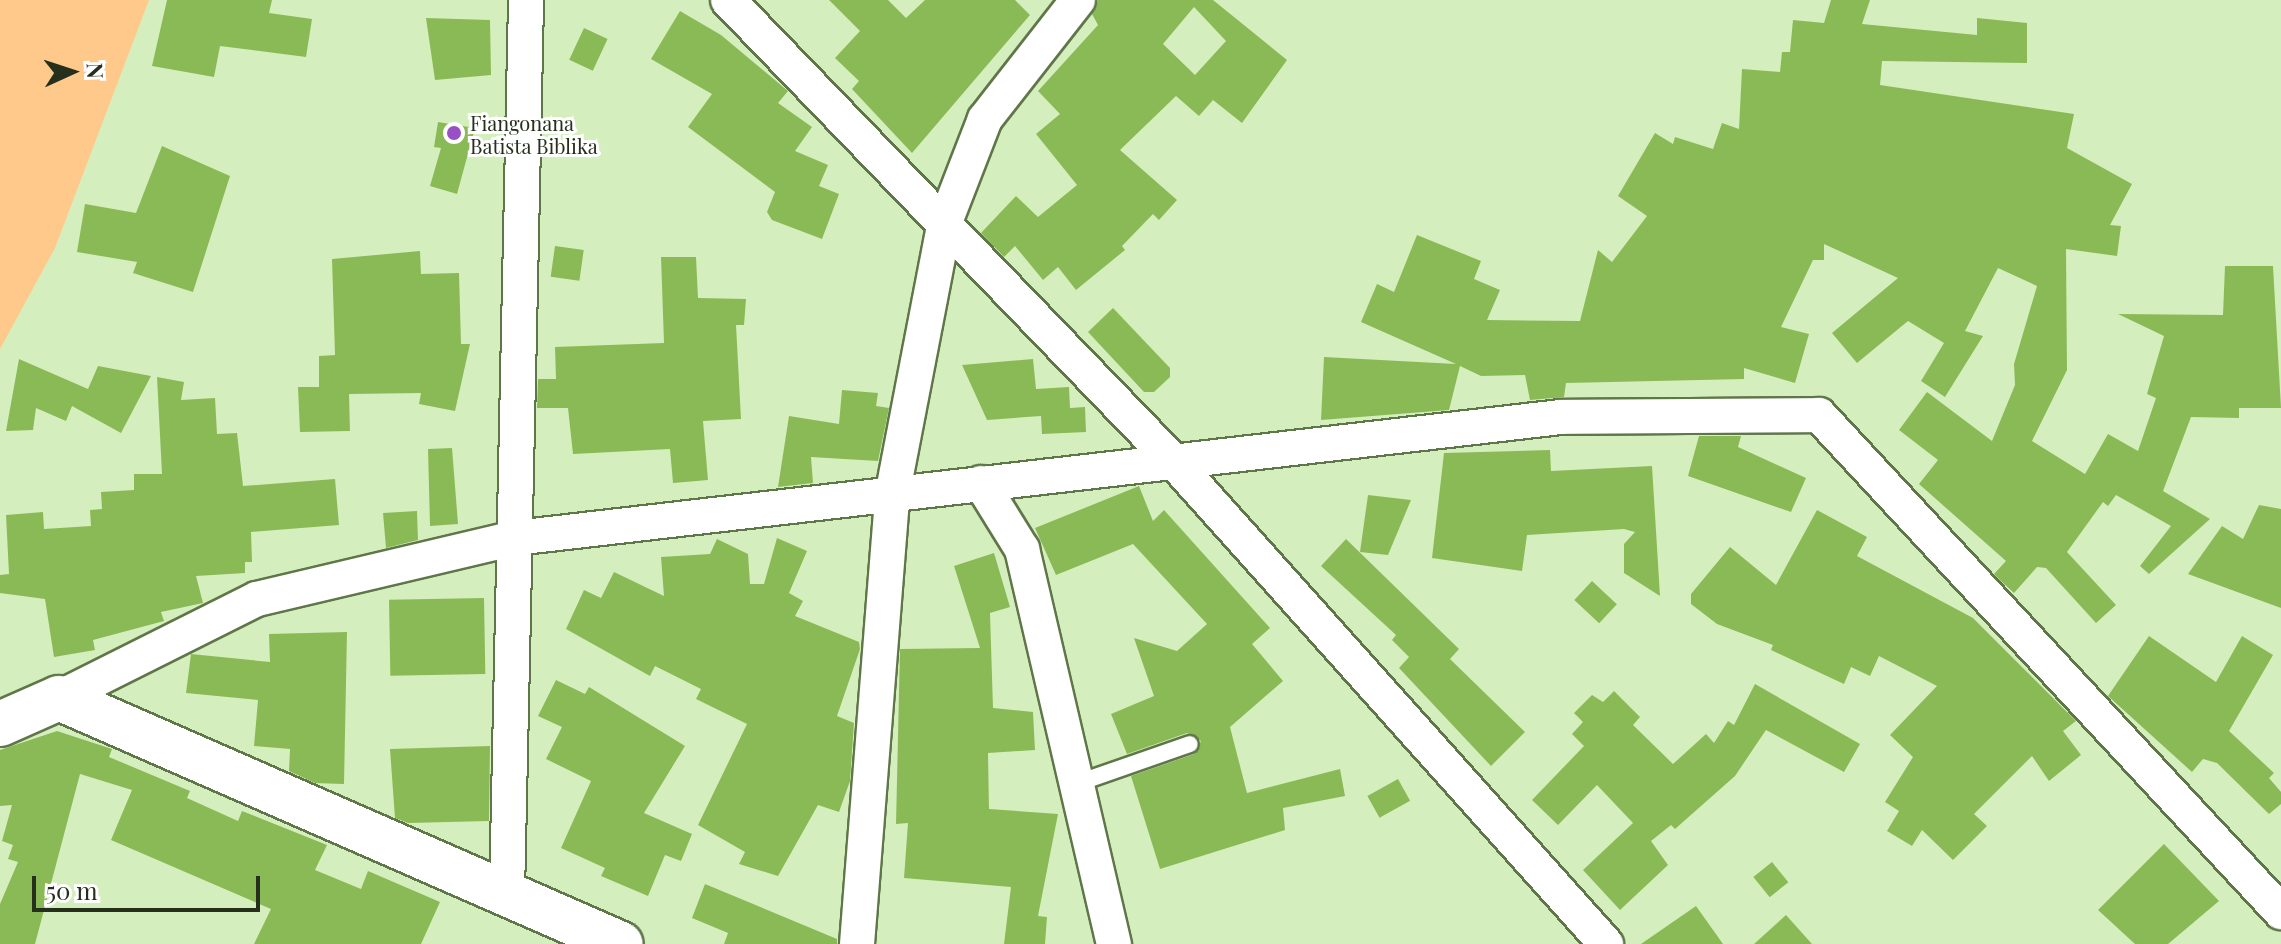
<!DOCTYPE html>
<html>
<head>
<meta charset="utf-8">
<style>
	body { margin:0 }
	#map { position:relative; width:2281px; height:944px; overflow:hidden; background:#d4efbd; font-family:"Playfair Display",serif }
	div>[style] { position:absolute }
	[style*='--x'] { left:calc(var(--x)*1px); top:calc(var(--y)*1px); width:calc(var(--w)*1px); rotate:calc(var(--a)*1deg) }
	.green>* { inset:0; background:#fec98b }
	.building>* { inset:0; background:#8aba56; transform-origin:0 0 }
	.roads { filter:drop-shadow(2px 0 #5f7649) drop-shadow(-2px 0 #5f7649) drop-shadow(0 2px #5f7649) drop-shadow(0 -2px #5f7649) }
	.lane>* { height:16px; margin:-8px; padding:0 8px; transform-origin:8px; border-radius:8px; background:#fff }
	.street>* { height:34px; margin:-17px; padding:0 17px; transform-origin:17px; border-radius:17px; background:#fff }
	.secondary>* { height:44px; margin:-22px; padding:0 22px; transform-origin:22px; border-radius:22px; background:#fff }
	.dots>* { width:22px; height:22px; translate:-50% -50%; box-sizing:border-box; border:4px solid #fff; border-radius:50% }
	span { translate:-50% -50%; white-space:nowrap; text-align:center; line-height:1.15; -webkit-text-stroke:6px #fff; paint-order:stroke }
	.poi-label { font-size:20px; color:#252f1c }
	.left { translate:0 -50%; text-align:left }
	.north { position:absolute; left:32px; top:32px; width:80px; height:80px; -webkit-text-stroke:6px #fff; paint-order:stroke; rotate:87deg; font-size:22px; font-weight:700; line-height:32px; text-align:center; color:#252f1c }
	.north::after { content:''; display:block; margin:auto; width:28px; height:36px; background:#252f1c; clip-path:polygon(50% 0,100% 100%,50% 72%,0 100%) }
	.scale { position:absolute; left:32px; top:876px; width:228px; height:36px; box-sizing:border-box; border:4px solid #252f1c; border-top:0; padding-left:10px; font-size:24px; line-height:28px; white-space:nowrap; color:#252f1c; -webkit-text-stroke:6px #fff; paint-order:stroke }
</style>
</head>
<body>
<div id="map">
	<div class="green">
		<i style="clip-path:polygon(0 0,149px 0,55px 248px,0 349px)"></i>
	</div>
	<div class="building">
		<i style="clip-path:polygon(167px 0,272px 0,269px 13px,312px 19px,306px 57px,220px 46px,214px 77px,152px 66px)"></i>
		<i style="clip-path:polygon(829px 0,888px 0,906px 18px,925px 0,1015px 0,1030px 15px,912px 153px,852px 89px,859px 81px,835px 58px,860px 31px)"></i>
		<i style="clip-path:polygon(evenodd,1098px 0,1213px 0,1287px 60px,1242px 123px,1213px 100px,1199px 116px,1176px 96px,1120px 150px,1177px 200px,1159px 220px,1153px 214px,1122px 246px,1125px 250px,1076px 290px,1058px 267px,1043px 280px,1015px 246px,1004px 257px,981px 233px,1016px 196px,1038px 217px,1077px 185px,1036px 134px,1060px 114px,1038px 91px,1098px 25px,1092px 14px,1098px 0,1194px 7px,1226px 41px,1195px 75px,1163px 44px,1194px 7px)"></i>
		<i style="clip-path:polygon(1831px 0,1870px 0,1862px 24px,1977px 35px,1977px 18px,2027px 23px,2027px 63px,1882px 61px,1880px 85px,2074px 114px,2067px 148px,2132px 184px,2110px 225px,2121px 226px,2117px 256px,2066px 249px,2067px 370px,2032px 441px,2085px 474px,2108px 434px,2138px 451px,2156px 398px,2147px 394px,2164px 336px,2118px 314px,2223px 315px,2225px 266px,2273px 266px,2281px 408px,2239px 408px,2239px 418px,2191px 417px,2163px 491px,2210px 519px,2149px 574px,2140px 566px,2171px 526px,2116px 495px,2108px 506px,2103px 502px,2067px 552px,2116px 605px,2096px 623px,2046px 568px,2037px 567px,2014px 593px,2001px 581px,1994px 574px,2006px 561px,1919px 484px,1938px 460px,1899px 430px,1927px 392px,1992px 441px,2015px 385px,2014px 364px,2037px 286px,1998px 268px,1965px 331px,1983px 336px,1945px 397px,1921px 381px,1944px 343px,1908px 321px,1857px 363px,1832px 333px,1898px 278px,1824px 244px,1824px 260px,1813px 260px,1781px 327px,1809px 334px,1795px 383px,1744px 368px,1744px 379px,1566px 383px,1564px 397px,1530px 400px,1525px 375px,1481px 376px,1460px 366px,1449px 410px,1321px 420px,1324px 357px,1456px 364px,1361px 322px,1377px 284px,1394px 292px,1417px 235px,1481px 261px,1474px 279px,1500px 290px,1487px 320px,1580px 321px,1598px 250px,1612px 262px,1647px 216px,1618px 196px,1655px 133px,1673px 144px,1675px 137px,1713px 149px,1722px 123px,1739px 129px,1742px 69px,1780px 72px,1782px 52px,1790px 52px,1793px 20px,1824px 23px)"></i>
		<i style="clip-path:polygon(680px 11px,721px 35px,788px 91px,778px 103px,812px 127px,795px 151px,828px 165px,819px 186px,839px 194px,822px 239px,772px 220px,767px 212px,775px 192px,688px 127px,712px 94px,651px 59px)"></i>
		<i style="clip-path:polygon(426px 18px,490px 20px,491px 75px,435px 80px)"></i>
		<i style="left:584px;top:28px;width:26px;height:35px;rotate:25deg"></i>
		<i style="clip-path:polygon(438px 122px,475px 128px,457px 194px,430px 186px,441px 148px,434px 147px)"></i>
		<i style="clip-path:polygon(162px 146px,230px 176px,193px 292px,133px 273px,137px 262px,77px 252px,85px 204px,136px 213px)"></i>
		<i style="left:555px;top:246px;width:29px;height:31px;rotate:8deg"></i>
		<i style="clip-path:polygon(420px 251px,421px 274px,459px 273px,461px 344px,470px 344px,455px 411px,419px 404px,421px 393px,349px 394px,350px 431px,300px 432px,298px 387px,319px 387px,319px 356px,335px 355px,332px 259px)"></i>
		<i style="clip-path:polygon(661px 257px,696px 257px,698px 298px,746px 299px,744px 325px,736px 325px,741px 419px,703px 421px,708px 480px,673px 483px,670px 449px,573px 454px,568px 408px,537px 408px,538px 379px,556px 379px,555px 347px,664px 343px)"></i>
		<i style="clip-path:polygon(1113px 308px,1170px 368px,1170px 377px,1154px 392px,1144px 392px,1088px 332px)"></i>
		<i style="clip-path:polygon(19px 359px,88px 389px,98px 366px,151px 376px,121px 433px,72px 406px,66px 421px,36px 408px,33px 430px,6px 431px)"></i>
		<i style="clip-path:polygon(1033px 359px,1036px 389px,1069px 387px,1070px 408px,1085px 407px,1086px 432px,1042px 434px,1041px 416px,987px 420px,962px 365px)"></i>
		<i style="clip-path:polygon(157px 377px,184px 382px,181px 400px,215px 398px,217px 434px,237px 433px,243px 486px,335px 479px,339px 525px,251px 532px,252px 562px,245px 562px,245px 573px,196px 576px,203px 603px,161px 612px,164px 621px,93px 640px,95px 650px,54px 657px,45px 599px,0 593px,0 575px,9px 574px,6px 515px,43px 512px,44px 529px,91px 526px,90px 510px,102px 509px,101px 492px,134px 490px,134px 474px,162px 474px)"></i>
		<i style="clip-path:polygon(842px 390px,878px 393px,876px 406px,889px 408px,878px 461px,811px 457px,813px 483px,778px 487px,789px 416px,839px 424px)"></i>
		<i style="clip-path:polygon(1699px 436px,1741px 436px,1738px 447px,1806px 478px,1791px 512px,1688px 476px)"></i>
		<i style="clip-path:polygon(452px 448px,458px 524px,430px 526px,428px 449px)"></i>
		<i style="clip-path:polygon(1550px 450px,1551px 471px,1652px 466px,1660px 596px,1624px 573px,1624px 544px,1635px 532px,1624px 529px,1527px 535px,1522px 571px,1432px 558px,1444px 453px)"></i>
		<i style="clip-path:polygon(1139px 486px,1153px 521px,1164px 510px,1270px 628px,1252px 644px,1283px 681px,1230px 727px,1247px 793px,1340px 769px,1345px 796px,1283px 808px,1285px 830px,1160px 869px,1131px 776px,1194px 754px,1201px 741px,1187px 733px,1127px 754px,1111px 714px,1154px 696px,1134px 638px,1177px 651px,1207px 624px,1133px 544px,1056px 575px,1035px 528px)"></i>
		<i style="clip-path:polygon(1368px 495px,1411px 500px,1388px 555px,1360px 552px)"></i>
		<i style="clip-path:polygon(2259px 505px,2281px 509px,2281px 608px,2188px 574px,2222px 526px,2243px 539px)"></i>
		<i style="clip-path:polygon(1817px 510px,1867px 537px,1857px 556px,1973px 618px,2076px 721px,2063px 731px,2081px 755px,2049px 781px,2032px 756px,1974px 814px,1987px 826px,1953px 860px,1922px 830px,1912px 846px,1887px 831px,1899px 811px,1885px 802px,1913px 757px,1890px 735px,1937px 686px,1879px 656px,1870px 676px,1851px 667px,1844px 684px,1771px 650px,1773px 645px,1717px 624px,1691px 604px,1691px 594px,1730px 547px,1776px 585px)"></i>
		<i style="clip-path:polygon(417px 511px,418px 540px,386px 548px,383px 513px)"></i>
		<i style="clip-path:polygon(777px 538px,807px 551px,789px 593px,803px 601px,795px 616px,859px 642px,860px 649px,837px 716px,854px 723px,850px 781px,839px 812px,818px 805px,778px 876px,739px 864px,745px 852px,698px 825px,747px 724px,696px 699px,701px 689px,655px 666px,650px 676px,566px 629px,584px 590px,601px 598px,614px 572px,664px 596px,661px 557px,710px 554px,717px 539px,748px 554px,750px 584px,764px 584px)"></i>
		<i style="clip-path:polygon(1346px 539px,1459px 649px,1450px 659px,1525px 732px,1491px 766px,1399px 668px,1409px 657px,1392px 640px,1396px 635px,1321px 566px)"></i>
		<i style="clip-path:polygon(994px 553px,1010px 607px,990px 613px,993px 708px,1033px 712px,1035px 750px,988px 753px,989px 809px,1058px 814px,1038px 916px,1047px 917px,1045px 944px,1004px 944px,1011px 887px,904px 878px,908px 823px,896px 824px,900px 649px,980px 648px,954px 566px)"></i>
		<i style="left:1592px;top:581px;width:34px;height:26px;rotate:43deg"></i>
		<i style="left:484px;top:598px;width:76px;height:95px;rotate:89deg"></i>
		<i style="clip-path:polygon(347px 632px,344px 784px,315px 783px,289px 771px,290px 749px,254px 746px,258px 700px,186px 693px,191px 654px,270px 662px,269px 634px)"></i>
		<i style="clip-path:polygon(2149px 636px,2216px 682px,2242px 636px,2273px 655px,2229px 731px,2274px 773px,2269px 778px,2281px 792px,2281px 804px,2269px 814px,2217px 763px,2203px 759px,2192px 772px,2108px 696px)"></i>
		<i style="clip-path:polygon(556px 680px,585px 694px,589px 687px,685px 746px,644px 813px,692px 834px,681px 861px,665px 855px,648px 896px,601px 876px,605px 868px,561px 848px,591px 781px,546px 759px,562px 727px,538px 716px)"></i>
		<i style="clip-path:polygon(1755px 684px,1860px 744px,1844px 772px,1766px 730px,1735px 776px,1675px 829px,1671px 825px,1651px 841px,1668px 865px,1620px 910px,1583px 870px,1633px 823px,1597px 785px,1558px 825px,1532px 800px,1584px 746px,1572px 734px,1583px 722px,1574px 713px,1592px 695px,1603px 702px,1614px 691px,1640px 717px,1633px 725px,1673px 764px,1706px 734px,1714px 743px,1728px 721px,1734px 725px)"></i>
		<i style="clip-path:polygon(57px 731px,112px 749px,109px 757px,190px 791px,187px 798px,238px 821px,242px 811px,327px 845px,315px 870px,361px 889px,368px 871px,440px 902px,421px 944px,254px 944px,271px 909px,111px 840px,132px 790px,80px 774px,35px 944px,0 944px,0 904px,18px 862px,8px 859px,13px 845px,2px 841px,12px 805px,0 806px,0 750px)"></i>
		<i style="clip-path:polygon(490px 746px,489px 821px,408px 823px,395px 818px,390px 749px)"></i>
		<i style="left:1398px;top:779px;width:25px;height:35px;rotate:61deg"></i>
		<i style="clip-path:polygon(2164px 844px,2219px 901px,2168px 944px,2135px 944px,2098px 910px)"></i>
		<i style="left:1772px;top:862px;width:26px;height:24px;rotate:51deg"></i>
		<i style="clip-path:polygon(705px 884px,837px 939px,837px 944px,724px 944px,728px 933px,692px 918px)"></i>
		<i style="clip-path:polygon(1696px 906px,1723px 944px,1641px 944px)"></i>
		<i style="clip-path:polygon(1786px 915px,1812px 944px,1754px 944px)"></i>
	</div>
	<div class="roads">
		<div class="lane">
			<i style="--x:1081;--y:782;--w:115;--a:-19.2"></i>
		</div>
		<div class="street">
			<i style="--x:728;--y:0;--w:644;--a:46.01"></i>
			<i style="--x:1175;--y:463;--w:646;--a:48.14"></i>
			<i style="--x:981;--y:483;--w:78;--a:58.2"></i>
			<i style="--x:1022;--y:549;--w:406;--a:76.9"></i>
			<i style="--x:59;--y:698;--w:221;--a:-26.6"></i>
			<i style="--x:257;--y:599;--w:265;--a:-13.3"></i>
			<i style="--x:515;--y:538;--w:1052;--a:-6.6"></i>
			<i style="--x:1560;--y:417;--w:259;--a:-0.4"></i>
			<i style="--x:1819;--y:415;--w:679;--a:47.09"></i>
			<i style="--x:507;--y:894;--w:894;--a:-88.78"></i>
			<i style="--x:857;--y:944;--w:449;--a:-85.5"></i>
			<i style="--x:892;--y:496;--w:279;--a:-79.1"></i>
			<i style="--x:945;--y:222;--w:110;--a:-68.8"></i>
			<i style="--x:985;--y:119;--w:151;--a:-52"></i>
		</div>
		<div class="secondary">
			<i style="--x:0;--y:724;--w:64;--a:-23.8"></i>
			<i style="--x:59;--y:698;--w:613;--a:23.64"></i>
		</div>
	</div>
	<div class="dots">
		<i style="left:454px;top:133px;background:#9851c4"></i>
	</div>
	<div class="poi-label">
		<span class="left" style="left:470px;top:134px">Fiangonana<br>Batista Biblika</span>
	</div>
	<div class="north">N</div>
	<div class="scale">50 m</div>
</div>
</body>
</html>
